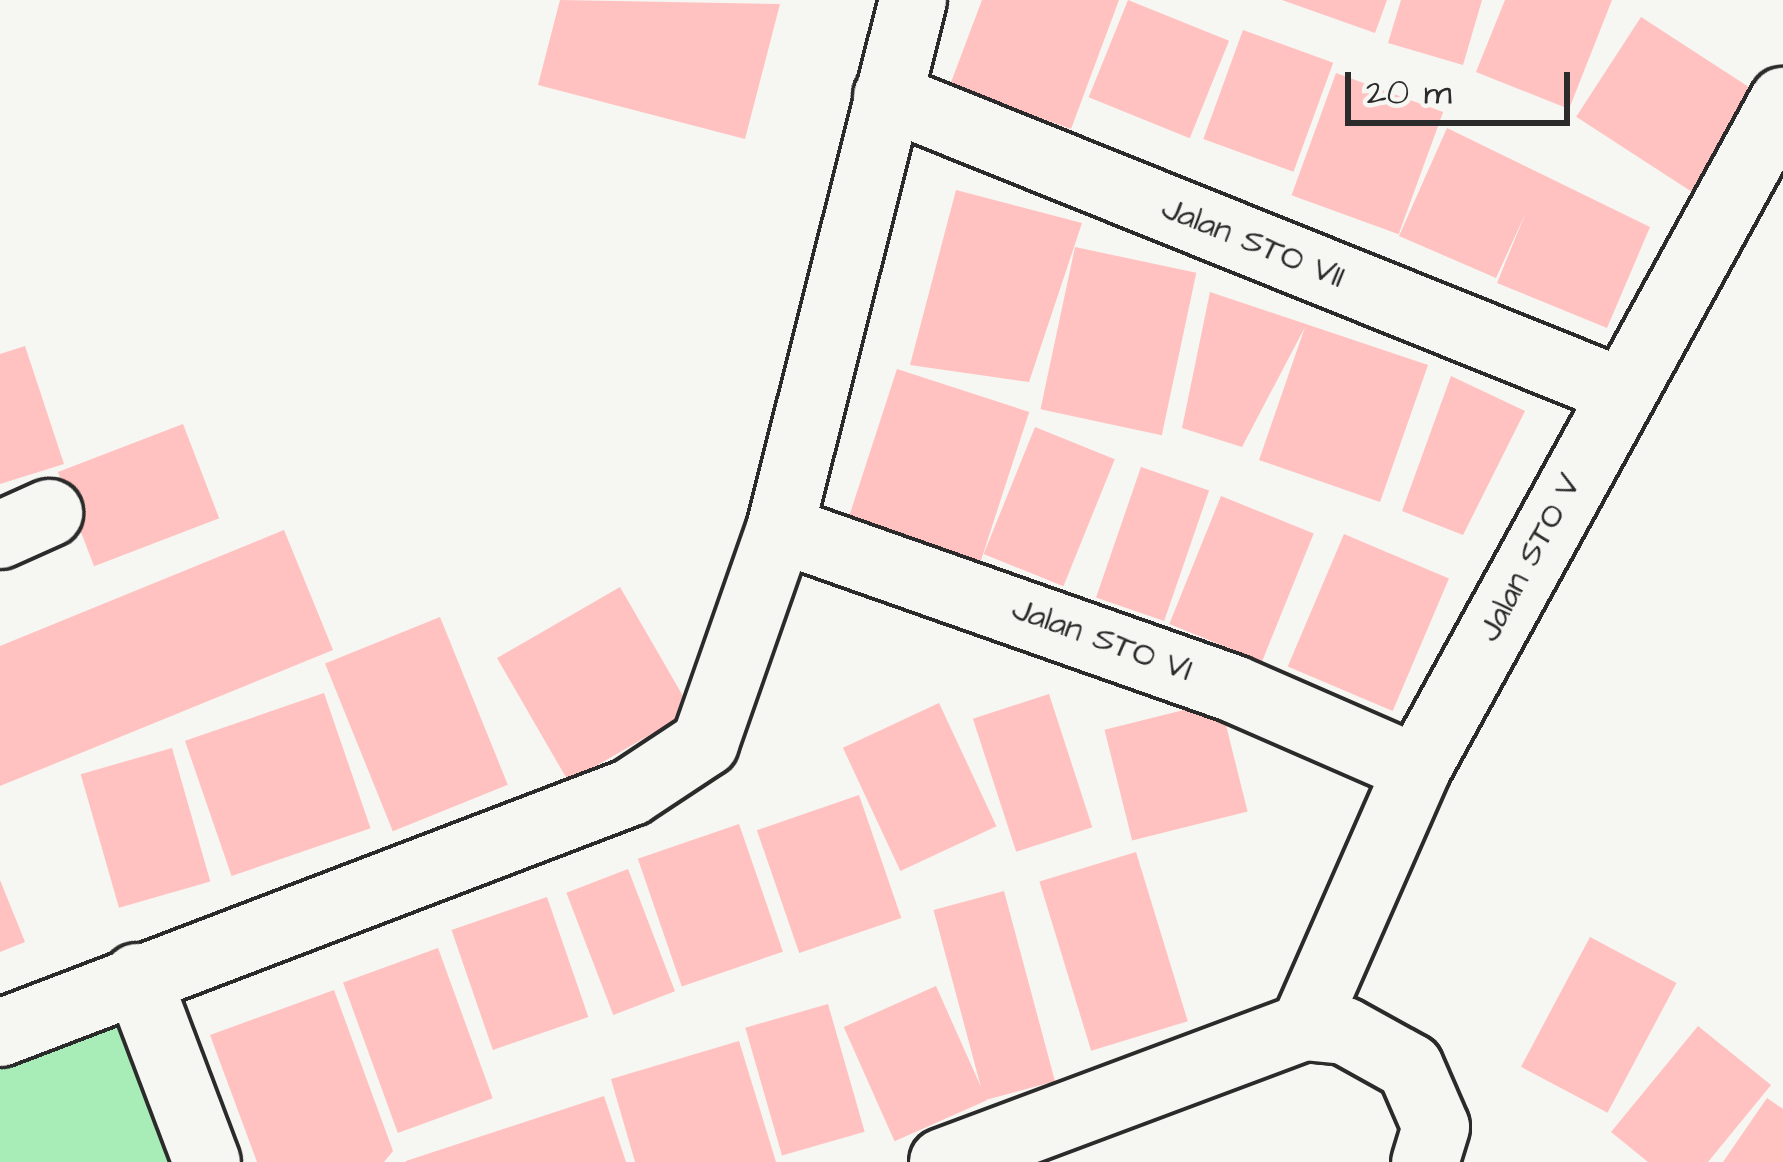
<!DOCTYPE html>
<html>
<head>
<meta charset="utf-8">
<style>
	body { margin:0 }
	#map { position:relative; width:1783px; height:1162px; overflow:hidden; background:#f6f6f2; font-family:"Architects Daughter",sans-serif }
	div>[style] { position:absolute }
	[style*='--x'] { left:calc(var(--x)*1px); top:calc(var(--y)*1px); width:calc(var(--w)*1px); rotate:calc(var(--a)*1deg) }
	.green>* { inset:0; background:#a8ecb7 }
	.building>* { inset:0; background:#ffc2c0; transform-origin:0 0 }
	.roads { filter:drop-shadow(3px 0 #2b2b2b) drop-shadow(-3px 0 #2b2b2b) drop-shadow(0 3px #2b2b2b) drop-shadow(0 -3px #2b2b2b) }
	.minor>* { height:66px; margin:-33px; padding:0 33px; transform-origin:33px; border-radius:33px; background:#f6f6f2 }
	span { translate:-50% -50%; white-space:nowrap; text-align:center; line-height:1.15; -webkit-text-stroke:9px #f6f6f2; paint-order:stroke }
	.street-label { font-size:33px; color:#2b2b2b }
	.scale { position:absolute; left:1345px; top:72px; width:225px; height:54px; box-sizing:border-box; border:6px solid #2b2b2b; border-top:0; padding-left:15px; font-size:36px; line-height:42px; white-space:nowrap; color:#2b2b2b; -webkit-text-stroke:9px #f6f6f2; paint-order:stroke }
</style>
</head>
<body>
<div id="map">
	<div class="green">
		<i style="clip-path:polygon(123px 1011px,184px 1162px,0 1162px,0 1059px)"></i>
	</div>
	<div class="building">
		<i style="clip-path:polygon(560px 0,780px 4px,745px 139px,538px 85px)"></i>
		<i style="clip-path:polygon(982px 0,1119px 0,1071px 129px,950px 85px)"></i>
		<i style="left:1128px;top:0;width:109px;height:105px;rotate:22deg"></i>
		<i style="clip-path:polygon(1282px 0,1387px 0,1375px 33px)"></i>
		<i style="clip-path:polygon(1401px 0,1482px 0,1463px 65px,1388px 43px)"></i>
		<i style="clip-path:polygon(1505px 0,1612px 0,1569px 109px,1476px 72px)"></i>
		<i style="left:1641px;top:17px;width:140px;height:119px;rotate:33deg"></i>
		<i style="left:1243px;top:30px;width:96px;height:116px;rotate:20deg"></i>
		<i style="left:1336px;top:73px;width:114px;height:130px;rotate:20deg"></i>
		<i style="clip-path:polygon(1447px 128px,1650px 227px,1607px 328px,1497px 283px,1526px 212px,1496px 278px,1399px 236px)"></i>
		<i style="clip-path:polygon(956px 190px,1082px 223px,1029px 382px,910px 365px)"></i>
		<i style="left:1075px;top:247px;width:124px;height:166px;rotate:12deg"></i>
		<i style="clip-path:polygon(1210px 292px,1428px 365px,1380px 502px,1259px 460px,1305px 327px,1242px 447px,1182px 428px)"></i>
		<i style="clip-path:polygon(25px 346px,64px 464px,0 484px,0 354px)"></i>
		<i style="left:897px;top:369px;width:139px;height:158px;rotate:18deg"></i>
		<i style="clip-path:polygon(1451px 376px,1525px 411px,1463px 535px,1402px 511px)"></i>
		<i style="left:183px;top:424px;width:101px;height:134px;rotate:69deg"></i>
		<i style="left:1035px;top:427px;width:86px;height:137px;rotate:22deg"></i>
		<i style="left:1141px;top:467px;width:72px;height:138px;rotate:19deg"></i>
		<i style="left:1221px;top:496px;width:100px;height:138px;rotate:22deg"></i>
		<i style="clip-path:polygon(284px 530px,333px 650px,0 786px,0 646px)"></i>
		<i style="left:1344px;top:534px;width:114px;height:144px;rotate:23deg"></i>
		<i style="left:620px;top:587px;width:143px;height:142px;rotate:60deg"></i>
		<i style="left:440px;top:617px;width:181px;height:124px;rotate:68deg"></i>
		<i style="left:324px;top:693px;width:143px;height:147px;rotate:71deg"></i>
		<i style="left:1049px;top:694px;width:140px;height:80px;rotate:72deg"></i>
		<i style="left:1220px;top:701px;width:114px;height:119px;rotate:76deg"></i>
		<i style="left:939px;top:703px;width:136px;height:106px;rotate:65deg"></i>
		<i style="left:172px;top:748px;width:139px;height:95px;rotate:74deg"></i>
		<i style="left:859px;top:795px;width:130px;height:108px;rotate:71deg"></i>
		<i style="left:739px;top:824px;width:135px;height:107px;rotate:71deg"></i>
		<i style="left:1136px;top:852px;width:177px;height:101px;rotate:73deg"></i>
		<i style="left:628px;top:869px;width:131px;height:66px;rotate:69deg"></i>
		<i style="clip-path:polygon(0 880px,25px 942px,0 952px)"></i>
		<i style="left:1004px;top:891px;width:197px;height:73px;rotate:75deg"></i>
		<i style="left:547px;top:897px;width:127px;height:101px;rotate:71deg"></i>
		<i style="left:1590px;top:937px;width:98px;height:147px;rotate:28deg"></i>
		<i style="left:438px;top:948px;width:160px;height:101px;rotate:70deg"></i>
		<i style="left:936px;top:986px;width:125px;height:101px;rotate:66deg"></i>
		<i style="clip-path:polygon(334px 990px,393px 1151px,384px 1162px,257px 1162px,210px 1035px)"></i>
		<i style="left:828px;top:1004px;width:133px;height:86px;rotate:74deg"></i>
		<i style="clip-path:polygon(1698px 1026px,1771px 1085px,1708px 1162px,1648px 1162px,1611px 1132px)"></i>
		<i style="clip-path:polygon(739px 1041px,776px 1162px,635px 1162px,611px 1079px)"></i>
		<i style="clip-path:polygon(604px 1096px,626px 1162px,406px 1162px,406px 1161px)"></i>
		<i style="clip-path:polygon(1767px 1098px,1783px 1109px,1783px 1162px,1723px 1162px)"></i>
	</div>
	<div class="roads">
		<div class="minor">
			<i style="--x:887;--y:96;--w:790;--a:21.92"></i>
			<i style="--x:780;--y:529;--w:481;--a:19.4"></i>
			<i style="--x:1234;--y:689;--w:200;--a:23.6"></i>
			<i style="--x:0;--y:535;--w:54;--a:-24.2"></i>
			<i style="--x:137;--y:977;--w:198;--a:69.3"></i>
			<i style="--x:1304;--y:1027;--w:282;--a:-66.3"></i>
			<i style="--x:1417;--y:769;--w:762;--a:-61.28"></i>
			<i style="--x:0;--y:1033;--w:675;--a:-20.9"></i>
			<i style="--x:631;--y:792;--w:89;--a:-33.5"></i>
			<i style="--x:705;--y:743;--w:227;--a:-70.7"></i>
			<i style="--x:780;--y:529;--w:545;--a:-75.89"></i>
			<i style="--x:943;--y:1162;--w:385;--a:-20.5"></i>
			<i style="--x:1304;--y:1027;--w:41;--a:5.6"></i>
			<i style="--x:1345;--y:1031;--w:74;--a:29"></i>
			<i style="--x:1410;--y:1067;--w:65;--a:66.6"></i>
			<i style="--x:1436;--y:1127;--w:37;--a:107"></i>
		</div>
	</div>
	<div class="street-label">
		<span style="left:1253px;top:243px;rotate:22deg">Jalan STO VII</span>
		<span style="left:1530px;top:558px;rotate:-62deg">Jalan STO V</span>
		<span style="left:1102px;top:640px;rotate:20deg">Jalan STO VI</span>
	</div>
	<div class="scale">20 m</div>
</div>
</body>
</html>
